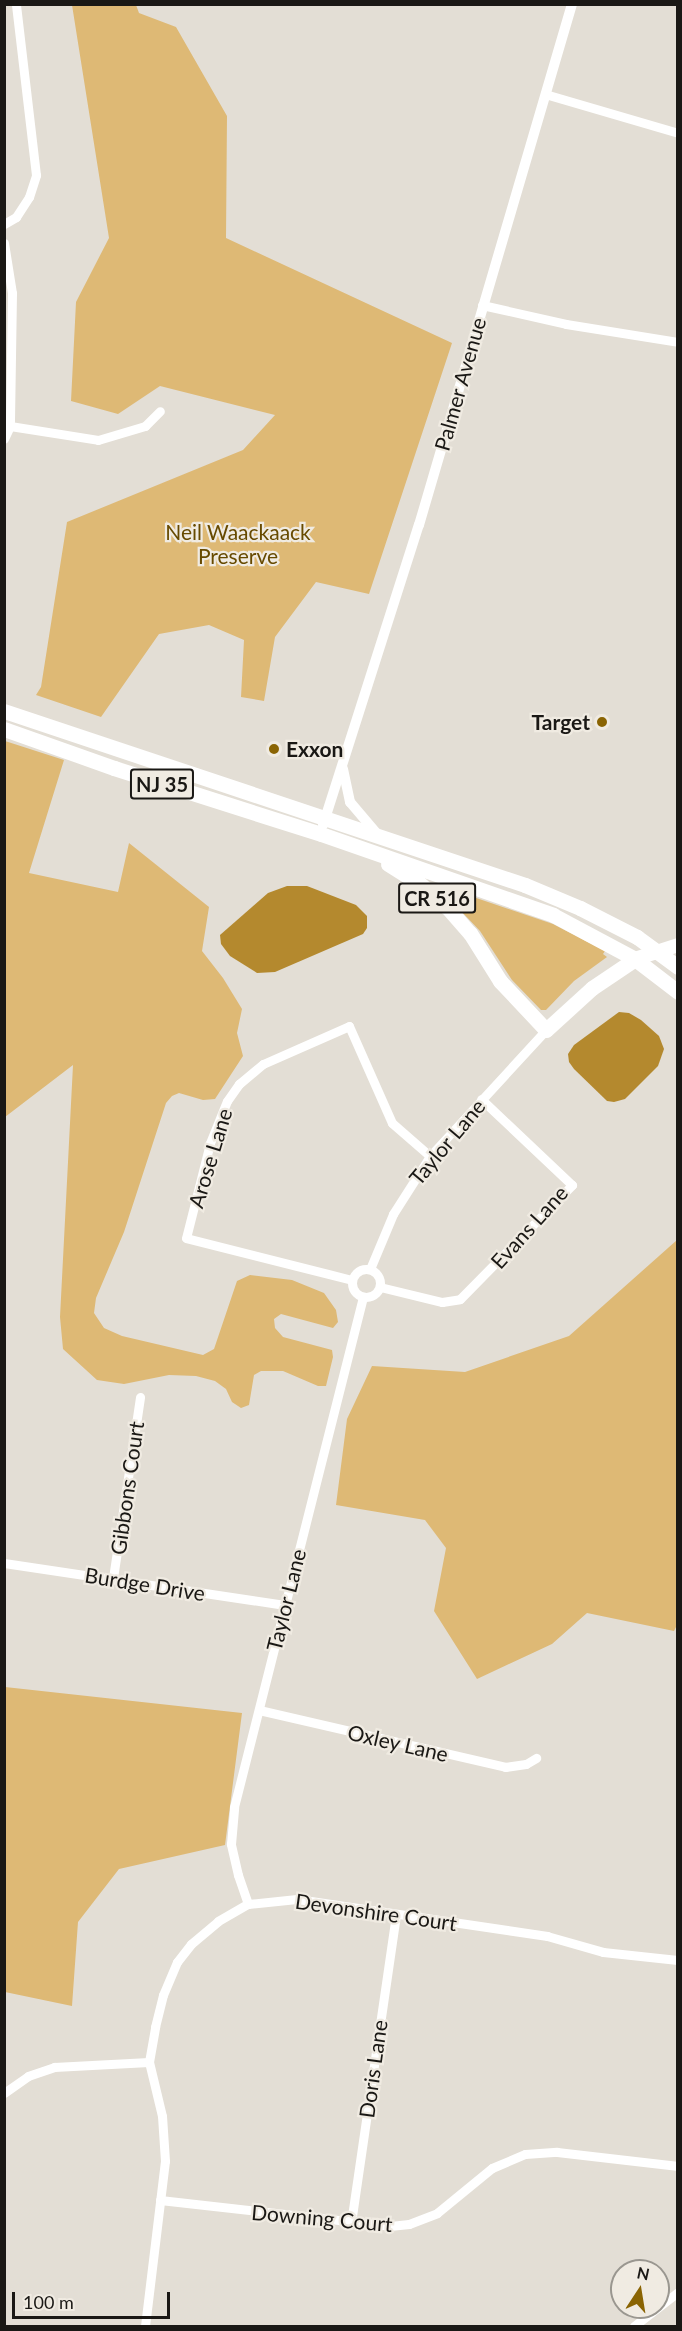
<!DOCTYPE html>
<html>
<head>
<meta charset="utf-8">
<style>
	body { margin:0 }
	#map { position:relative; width:682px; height:2331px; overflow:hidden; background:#e3ded5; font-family:Lato,sans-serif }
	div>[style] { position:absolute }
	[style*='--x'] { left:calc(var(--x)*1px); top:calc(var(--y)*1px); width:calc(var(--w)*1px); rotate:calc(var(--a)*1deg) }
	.green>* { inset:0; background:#deb975 }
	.water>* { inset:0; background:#b4892e }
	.minor>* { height:9px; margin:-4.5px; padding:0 4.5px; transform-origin:4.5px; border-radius:4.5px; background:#fff }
	.minor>.ring { margin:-4.5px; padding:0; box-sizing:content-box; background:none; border:9px solid #fff; border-radius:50% }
	.tertiary>* { height:10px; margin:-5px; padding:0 5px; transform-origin:5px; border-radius:5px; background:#fff }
	.primary>* { height:14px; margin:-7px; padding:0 7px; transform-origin:7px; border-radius:7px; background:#fff }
	.trunk>* { height:15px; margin:-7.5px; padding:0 7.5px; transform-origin:7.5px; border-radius:7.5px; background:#fff }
	.dots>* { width:16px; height:16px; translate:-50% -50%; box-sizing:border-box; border:3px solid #f0ebe2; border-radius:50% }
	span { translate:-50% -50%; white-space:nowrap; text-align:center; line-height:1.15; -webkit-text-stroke:4.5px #f0ebe2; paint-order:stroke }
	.shield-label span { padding:2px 4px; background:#f0ebe2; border:2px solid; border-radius:4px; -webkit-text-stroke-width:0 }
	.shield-label { font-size:20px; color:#1a1815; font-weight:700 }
	.street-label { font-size:21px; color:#1a1815 }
	.park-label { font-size:21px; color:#674a00 }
	.poi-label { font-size:21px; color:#1a1815; font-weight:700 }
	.right { translate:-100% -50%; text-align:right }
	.left { translate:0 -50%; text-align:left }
	.frame { position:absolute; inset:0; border:6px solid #1a1815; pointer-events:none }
	.north { position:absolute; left:610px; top:2259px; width:60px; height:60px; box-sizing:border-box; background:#f0ebe2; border:2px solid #9a9790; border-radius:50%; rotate:12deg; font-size:16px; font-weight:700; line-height:24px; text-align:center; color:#1a1815 }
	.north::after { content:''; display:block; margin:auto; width:21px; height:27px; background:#8a6403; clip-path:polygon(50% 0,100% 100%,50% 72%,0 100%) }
	.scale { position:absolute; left:12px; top:2292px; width:158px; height:27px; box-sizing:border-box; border:3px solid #1a1815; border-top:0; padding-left:8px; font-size:18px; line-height:21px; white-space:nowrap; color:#1a1815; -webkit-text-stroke:4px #f0ebe2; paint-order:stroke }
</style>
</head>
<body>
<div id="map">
	<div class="green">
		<i style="clip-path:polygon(72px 5px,136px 5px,139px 13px,176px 27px,227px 116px,226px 238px,452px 343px,369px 594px,316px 582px,275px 637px,264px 701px,241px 697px,244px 640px,209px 625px,159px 634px,101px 717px,36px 695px,41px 687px,67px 522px,243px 450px,275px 415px,160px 386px,118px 414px,71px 401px,76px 302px,109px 238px)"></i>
		<i style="clip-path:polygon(5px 741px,64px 760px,29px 873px,118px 892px,129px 843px,209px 907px,202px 951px,223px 978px,242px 1009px,237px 1033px,243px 1056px,215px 1099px,203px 1100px,179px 1093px,172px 1096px,166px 1103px,124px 1232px,96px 1298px,94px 1313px,104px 1328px,122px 1336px,203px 1355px,214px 1349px,237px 1281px,250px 1275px,292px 1280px,324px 1293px,336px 1310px,338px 1322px,333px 1328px,281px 1314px,274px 1319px,275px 1328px,283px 1337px,332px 1350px,333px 1357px,326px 1386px,318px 1386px,283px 1371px,261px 1371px,254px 1375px,249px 1405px,241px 1408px,232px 1402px,226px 1389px,215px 1381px,196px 1376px,169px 1375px,124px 1384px,97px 1380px,63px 1349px,60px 1317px,73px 1065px,5px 1117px)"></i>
		<i style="clip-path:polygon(444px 887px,553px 924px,605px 951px,603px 954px,607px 957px,574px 981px,546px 1010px,541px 1010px,512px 980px,480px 931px,441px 890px)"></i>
		<i style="clip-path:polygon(677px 1240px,678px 1623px,674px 1631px,587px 1613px,552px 1644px,477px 1679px,434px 1611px,446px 1548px,425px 1520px,336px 1505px,347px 1419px,372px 1366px,465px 1372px,569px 1336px)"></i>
		<i style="clip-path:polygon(5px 1687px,242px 1713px,225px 1845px,119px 1869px,78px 1922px,72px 2006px,5px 1992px)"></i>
	</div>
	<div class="water">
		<i style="clip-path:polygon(287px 886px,307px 886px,356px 905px,367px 916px,367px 928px,363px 934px,275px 972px,257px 973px,230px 956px,221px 944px,220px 935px,268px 893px)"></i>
		<i style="clip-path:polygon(619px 1012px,629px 1013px,641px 1020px,659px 1036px,664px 1049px,658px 1066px,625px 1099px,614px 1102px,607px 1101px,574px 1069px,569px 1062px,568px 1054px,574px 1045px)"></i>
	</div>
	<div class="minor">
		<i style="--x:545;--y:94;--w:139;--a:16.3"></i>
		<i style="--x:4;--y:224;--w:14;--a:-30"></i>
		<i style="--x:16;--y:217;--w:24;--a:-57"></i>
		<i style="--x:29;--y:197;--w:23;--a:-72"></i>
		<i style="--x:36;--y:175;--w:172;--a:-96.7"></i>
		<i style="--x:4;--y:243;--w:51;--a:80.9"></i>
		<i style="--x:12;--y:293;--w:133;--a:90.9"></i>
		<i style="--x:10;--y:426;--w:14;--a:115"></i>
		<i style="--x:482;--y:305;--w:86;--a:12.7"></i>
		<i style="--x:566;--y:324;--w:113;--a:9.1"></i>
		<i style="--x:10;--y:426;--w:89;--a:9"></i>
		<i style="--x:98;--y:440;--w:49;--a:-16.6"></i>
		<i style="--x:145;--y:426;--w:21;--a:-45"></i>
		<i class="ring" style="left:352px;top:1269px;width:19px;height:19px"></i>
		<i style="--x:370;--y:1269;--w:60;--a:-67.3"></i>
		<i style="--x:393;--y:1214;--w:69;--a:-57.5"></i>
		<i style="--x:430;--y:1156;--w:171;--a:-47.4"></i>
		<i style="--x:352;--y:1280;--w:171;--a:-165.8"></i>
		<i style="--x:186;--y:1238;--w:98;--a:-75.8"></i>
		<i style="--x:210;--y:1143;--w:45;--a:-68"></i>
		<i style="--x:227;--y:1101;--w:21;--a:-55"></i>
		<i style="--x:239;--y:1084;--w:31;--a:-40"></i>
		<i style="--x:263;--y:1064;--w:94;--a:-23.8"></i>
		<i style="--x:349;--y:1026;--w:106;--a:66.1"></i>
		<i style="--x:392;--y:1123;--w:50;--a:41"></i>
		<i style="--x:380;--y:1287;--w:64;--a:13.6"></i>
		<i style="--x:442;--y:1302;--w:18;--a:-9"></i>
		<i style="--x:460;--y:1299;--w:160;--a:-45.5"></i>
		<i style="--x:572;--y:1185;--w:125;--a:-136.6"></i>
		<i style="--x:4;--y:1563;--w:284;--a:8.5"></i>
		<i style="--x:113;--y:1578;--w:183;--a:-81.5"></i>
		<i style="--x:259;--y:1710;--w:253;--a:13"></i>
		<i style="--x:505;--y:1767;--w:21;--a:-8"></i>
		<i style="--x:526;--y:1764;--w:12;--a:-31"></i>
		<i style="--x:248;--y:1904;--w:31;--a:-109"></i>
		<i style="--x:238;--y:1875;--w:32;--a:-103"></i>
		<i style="--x:231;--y:1844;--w:37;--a:-85"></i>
		<i style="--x:234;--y:1807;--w:526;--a:-75.81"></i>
		<i style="--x:4;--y:2093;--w:29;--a:-35"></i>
		<i style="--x:28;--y:2076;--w:28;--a:-19"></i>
		<i style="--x:54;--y:2067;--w:95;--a:-3"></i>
		<i style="--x:160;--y:2200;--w:231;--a:6.4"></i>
		<i style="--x:390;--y:2226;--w:19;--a:-6"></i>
		<i style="--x:409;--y:2224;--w:30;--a:-21"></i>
		<i style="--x:437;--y:2213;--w:71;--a:-39.3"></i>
		<i style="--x:492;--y:2168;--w:36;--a:-23"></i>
		<i style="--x:525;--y:2154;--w:32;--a:-4"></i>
		<i style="--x:557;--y:2152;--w:122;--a:6.6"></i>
		<i style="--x:351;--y:2223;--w:312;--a:-81.7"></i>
		<i style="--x:145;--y:2326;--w:166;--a:-83.1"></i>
		<i style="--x:165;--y:2161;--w:45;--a:-93.8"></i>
		<i style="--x:162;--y:2116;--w:56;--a:-103.5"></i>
		<i style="--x:149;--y:2062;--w:36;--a:-80"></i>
		<i style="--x:155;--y:2027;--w:33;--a:-76"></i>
		<i style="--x:163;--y:1995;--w:36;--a:-67"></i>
		<i style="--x:177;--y:1962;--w:23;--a:-52"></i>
		<i style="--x:191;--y:1944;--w:35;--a:-40"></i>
		<i style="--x:218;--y:1921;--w:34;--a:-30"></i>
		<i style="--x:248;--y:1904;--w:49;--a:-5.8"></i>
		<i style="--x:297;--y:1899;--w:253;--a:8.4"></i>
		<i style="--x:547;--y:1936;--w:58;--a:15.9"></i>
		<i style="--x:603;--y:1952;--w:75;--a:6.1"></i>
		<i style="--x:634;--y:2326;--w:56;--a:-37.7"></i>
	</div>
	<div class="tertiary">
		<i style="--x:343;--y:769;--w:34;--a:78"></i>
		<i style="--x:350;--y:802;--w:43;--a:49.7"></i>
		<i style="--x:323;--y:825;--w:315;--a:-72.3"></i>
		<i style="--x:419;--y:525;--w:543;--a:-73.63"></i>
	</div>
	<div class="primary">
		<i style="--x:635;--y:959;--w:45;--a:-18"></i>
	</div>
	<div class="trunk">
		<i style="--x:4;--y:711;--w:549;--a:18.47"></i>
		<i style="--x:525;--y:885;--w:60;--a:22.7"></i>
		<i style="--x:580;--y:908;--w:64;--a:27"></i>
		<i style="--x:637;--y:937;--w:51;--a:36.2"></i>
		<i style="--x:4;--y:729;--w:117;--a:19.5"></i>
		<i style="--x:114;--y:768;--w:217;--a:17.7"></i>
		<i style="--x:321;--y:834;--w:246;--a:19.2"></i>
		<i style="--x:553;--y:915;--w:93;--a:28.2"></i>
		<i style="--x:635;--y:959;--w:54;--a:37.5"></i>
		<i style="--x:388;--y:864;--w:36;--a:32"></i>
		<i style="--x:419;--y:883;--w:37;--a:41"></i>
		<i style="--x:447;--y:907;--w:35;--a:49"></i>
		<i style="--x:470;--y:933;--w:57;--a:58"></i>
		<i style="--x:500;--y:981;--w:67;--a:46.8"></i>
		<i style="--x:546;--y:1030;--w:62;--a:-42.4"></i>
		<i style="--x:592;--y:988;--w:52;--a:-34"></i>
	</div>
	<div class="dots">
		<i style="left:602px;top:722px;background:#8a6403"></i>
		<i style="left:274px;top:749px;background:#8a6403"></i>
	</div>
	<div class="shield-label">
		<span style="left:162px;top:784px">NJ 35</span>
		<span style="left:437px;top:898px">CR 516</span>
	</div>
	<div class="street-label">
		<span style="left:460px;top:384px;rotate:-74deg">Palmer Avenue</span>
		<span style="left:447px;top:1142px;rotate:-50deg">Taylor Lane</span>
		<span style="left:210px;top:1158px;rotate:-73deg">Arose Lane</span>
		<span style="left:529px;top:1227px;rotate:-48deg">Evans Lane</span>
		<span style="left:127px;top:1488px;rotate:-82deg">Gibbons Court</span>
		<span style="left:145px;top:1584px;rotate:9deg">Burdge Drive</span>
		<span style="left:286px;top:1600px;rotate:-76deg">Taylor Lane</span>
		<span style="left:398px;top:1743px;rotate:13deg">Oxley Lane</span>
		<span style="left:376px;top:1912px;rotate:8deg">Devonshire Court</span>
		<span style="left:373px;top:2069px;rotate:-82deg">Doris Lane</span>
		<span style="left:322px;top:2218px;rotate:5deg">Downing Court</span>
	</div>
	<div class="park-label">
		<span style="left:238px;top:544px">Neil Waackaack<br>Preserve</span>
	</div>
	<div class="poi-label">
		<span class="right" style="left:590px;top:722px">Target</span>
		<span class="left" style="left:286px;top:749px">Exxon</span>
	</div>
	<div class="frame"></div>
	<div class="north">N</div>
	<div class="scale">100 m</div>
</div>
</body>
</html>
